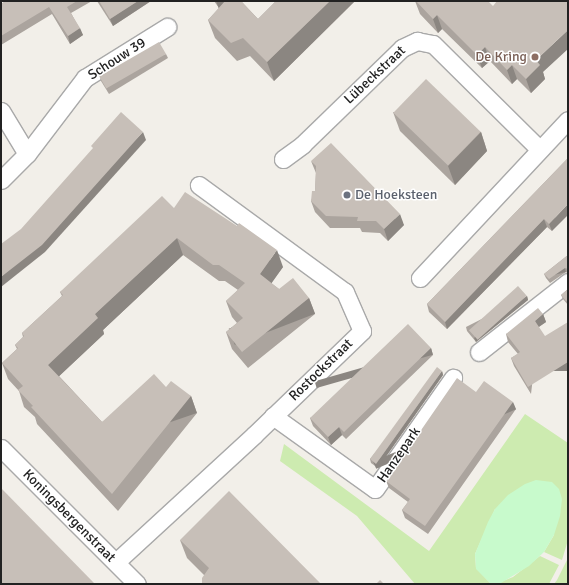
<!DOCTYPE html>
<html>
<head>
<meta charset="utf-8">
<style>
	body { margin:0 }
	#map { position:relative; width:569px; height:585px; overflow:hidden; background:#f2efe9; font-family:Signika,sans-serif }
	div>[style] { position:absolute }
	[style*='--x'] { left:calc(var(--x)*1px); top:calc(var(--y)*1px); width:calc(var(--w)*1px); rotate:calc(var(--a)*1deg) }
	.grass>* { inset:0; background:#cdebb0 }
	.park>* { inset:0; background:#c8facc }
	.roads { filter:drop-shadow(1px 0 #a9a9a9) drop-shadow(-1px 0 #a9a9a9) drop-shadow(0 1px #a9a9a9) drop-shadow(0 -1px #a9a9a9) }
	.minor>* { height:17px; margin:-8.5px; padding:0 8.5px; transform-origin:8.5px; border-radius:8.5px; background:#fff }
	.wall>* { inset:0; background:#aba49e }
	.shaded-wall>* { inset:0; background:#8b8681; transform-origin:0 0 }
	.building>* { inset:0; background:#c7bfb8; transform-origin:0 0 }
	.dots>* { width:11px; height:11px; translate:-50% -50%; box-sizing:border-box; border:2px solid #fff; border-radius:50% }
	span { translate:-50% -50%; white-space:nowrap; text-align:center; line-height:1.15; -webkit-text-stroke:3px #fff; paint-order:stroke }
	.education-label { font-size:14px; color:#785e54 }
	.right { translate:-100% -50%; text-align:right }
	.street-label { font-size:14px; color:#222 }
	.worship-label { font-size:14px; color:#5b616d }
	.left { translate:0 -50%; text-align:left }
	.frame { position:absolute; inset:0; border:2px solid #222; pointer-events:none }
</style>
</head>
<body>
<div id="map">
	<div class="grass">
		<i style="clip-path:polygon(525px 414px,568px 443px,568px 540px,562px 560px,544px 552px,554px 535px,495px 509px,475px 554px,476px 568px,491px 584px,415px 584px,357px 516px,280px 461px,284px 444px,429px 551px)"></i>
		<i style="clip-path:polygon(540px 556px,559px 565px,549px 584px,495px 584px,513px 577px)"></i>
		<i style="clip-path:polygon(568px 558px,568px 584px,554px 584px,557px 580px)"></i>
	</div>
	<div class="park">
		<i style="clip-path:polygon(536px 480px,552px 482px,559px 489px,562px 499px,560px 516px,554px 535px,544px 552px,529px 566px,501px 583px,491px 584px,476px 569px,475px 554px,488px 522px,495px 509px,508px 495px,525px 484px)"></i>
	</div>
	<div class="roads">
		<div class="minor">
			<i style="--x:1;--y:111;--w:50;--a:58.8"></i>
			<i style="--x:283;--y:159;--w:24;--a:-36"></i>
			<i style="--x:302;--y:145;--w:139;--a:-44.1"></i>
			<i style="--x:402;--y:48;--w:17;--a:-25"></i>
			<i style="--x:417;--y:41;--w:16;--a:11"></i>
			<i style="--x:433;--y:44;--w:149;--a:44.7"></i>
			<i style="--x:1;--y:180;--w:37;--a:-45"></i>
			<i style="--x:27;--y:154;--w:96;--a:-52.7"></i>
			<i style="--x:85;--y:78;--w:97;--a:-31.9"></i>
			<i style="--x:420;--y:278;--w:216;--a:-46.9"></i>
			<i style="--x:479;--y:352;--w:113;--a:-38.2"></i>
			<i style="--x:273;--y:416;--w:125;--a:35.6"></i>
			<i style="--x:375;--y:489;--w:136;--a:-54.9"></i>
			<i style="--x:1;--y:448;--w:192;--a:45"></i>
			<i style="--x:116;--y:562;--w:188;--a:-42.6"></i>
			<i style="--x:254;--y:435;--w:150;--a:-43.9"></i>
			<i style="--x:362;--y:331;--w:43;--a:-113.6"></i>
			<i style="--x:345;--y:292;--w:181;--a:-143.8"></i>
		</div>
	</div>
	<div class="wall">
		<i style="clip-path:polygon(6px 1px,92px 1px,71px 13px,83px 35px,70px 44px,52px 14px,1px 45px,1px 4px)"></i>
		<i style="clip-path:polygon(97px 1px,151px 1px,113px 26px)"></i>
		<i style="clip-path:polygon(214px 1px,241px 1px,258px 19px,276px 1px,355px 1px,274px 81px,250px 56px,237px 61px,215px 38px,208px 20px,219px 8px)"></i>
		<i style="clip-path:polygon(415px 1px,493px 6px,543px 72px,545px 79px,531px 93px,517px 79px,512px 84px,490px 61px,482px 68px,442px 29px,438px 33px,420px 14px)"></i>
		<i style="clip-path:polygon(166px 54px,168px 58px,109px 94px,101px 81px,100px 77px)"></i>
		<i style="clip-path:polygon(393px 112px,481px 132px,487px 151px,455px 185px,400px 131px)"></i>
		<i style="clip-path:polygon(568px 158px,552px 231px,547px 227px,447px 329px,429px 312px,427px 304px)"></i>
		<i style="clip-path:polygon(311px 161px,404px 225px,388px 241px,380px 233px,362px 232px,360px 228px,330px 228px,315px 212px,311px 201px,315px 191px,316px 173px)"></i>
		<i style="clip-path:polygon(174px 208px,283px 267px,271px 283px,279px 289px,309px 298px,315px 314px,248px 368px,232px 349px,226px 332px,237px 323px,232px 317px,226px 301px,238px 290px,225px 281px,219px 281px,183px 255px,103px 330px,104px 334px,59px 376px,102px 422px,166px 387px,191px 396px,197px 413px,118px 511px,37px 424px,35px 417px,24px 407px,19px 391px,8px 379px,2px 363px,17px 349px,15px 345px,23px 337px,22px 333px,62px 296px,60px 292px)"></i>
		<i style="clip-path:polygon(568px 255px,568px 273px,566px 272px,550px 283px,546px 278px,544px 274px)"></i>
		<i style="clip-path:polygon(568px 289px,568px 305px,563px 299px,561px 295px)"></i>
		<i style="clip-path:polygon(527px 296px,528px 300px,476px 342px,467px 331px,466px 327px)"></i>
		<i style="clip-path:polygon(543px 314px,546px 322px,539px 327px,531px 394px,514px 366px,511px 358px,518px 354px,508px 342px,506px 334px)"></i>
		<i style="clip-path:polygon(431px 348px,433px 355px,346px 439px,342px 435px,331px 445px,313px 426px,310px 418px)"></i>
		<i style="clip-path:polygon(442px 371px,443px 375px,378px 468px,371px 463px,370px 459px)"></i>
		<i style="clip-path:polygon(476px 392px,516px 409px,428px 534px,405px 518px,402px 510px,408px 502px,389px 488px,386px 481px)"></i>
		<i style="clip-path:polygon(180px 540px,321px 584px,204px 575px,187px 558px)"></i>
	</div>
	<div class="shaded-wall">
		<i style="clip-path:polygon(138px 1px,151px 1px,113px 26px,110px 19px)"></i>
		<i style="clip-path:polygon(216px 1px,232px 1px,219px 9px)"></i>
		<i style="clip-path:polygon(330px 1px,355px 1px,274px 81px,267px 62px)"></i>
		<i style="clip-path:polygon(437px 15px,442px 29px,438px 33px,433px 19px)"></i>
		<i style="clip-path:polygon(80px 28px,83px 35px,70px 44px,68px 36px)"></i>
		<i style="clip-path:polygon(568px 30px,568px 49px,543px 72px,545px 79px,531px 93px,526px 79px,536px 60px)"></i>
		<i style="clip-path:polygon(485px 47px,490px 61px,482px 68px,477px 55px)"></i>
		<i style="clip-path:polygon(512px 65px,517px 79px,512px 84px,507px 70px)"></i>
		<i style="clip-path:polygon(143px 132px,146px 140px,45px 252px,1px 287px,1px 277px)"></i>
		<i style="clip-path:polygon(481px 132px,487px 151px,455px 185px,448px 166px)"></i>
		<i style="clip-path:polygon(568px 204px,568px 215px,552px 231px,549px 224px)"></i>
		<i style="clip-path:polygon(400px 214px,404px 225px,388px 241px,384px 229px)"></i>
		<i style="clip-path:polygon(544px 219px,547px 227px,447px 329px,445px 322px)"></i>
		<i style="clip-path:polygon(177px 238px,183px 255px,103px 330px,104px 334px,54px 381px,48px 365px,95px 314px)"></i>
		<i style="clip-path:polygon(277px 250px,283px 267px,266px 291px,260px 274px)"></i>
		<i style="left:565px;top:268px;width:4px;height:19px;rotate:76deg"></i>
		<i style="clip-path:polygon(527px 296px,528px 300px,476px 342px,474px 338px)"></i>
		<i style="left:309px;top:298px;width:17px;height:86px;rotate:69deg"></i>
		<i style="clip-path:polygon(543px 314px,546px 322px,537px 328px,535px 321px)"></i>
		<i style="left:431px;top:348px;width:7px;height:121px;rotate:74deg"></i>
		<i style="left:568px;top:362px;width:9px;height:47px;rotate:90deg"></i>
		<i style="clip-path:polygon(442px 371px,443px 375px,378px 468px,376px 464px)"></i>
		<i style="left:191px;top:396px;width:18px;height:126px;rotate:71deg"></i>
		<i style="left:513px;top:402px;width:8px;height:152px;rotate:67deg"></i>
		<i style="clip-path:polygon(339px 427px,342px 435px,331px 445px,328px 437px)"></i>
	</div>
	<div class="building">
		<i style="clip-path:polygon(6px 1px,77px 1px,67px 7px,80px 28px,68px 36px,49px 7px,1px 36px,1px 4px)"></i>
		<i style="clip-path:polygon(99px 1px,138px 1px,110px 19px)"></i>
		<i style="clip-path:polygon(225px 1px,241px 1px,258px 19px,276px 1px,330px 1px,267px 62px,243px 38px,231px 43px,208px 20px)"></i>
		<i style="clip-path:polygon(416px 1px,488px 1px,493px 6px,497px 1px,568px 1px,568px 30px,536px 60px,540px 65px,526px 79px,512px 65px,507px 70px,485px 47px,477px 55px,437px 15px,433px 19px)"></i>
		<i style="left:159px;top:42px;width:14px;height:69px;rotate:60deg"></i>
		<i style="left:426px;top:79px;width:76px;height:47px;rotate:44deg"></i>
		<i style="clip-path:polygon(121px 112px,143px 132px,42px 245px,1px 277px,1px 244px,21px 229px,93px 148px,91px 146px)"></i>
		<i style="clip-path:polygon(331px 143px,400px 214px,384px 229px,376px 221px,357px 221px,358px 217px,326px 216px,311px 201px,312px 191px,315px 191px,316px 166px,311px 161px)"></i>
		<i style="clip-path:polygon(568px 158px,568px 204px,549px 224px,544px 219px,445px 322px,427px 304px)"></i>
		<i style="clip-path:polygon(185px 192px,237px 226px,239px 223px,277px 250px,260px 274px,279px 289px,293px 278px,309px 298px,242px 352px,226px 332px,243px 318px,226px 301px,245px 283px,219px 265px,213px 265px,177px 238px,95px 314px,98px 318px,48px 365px,102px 422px,154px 374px,166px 387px,171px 381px,191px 396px,112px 494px,31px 407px,33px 406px,18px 390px,23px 386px,2px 363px,18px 348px,15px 345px,24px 336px,22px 333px,63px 295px,60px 292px,162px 196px,174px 208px)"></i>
		<i style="clip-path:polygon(568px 255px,568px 269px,565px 268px,549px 279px,544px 274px)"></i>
		<i style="left:518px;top:286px;width:13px;height:66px;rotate:48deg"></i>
		<i style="clip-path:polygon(568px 289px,568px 300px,566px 301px,561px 295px)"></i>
		<i style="clip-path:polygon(538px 308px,543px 314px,535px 321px,545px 336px,568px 322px,568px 362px,528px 387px,511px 358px,520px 352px,506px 334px)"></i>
		<i style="clip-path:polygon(408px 324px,431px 348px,344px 432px,339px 427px,328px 437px,310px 418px)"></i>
		<i style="clip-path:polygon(437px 367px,442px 371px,376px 464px,370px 459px)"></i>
		<i style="clip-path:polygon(457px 378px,476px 392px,484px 381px,513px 402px,425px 526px,402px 510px,410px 499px,386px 481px)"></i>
		<i style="clip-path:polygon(1px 488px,95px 584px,1px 584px)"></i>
		<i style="clip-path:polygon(229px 491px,321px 584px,202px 584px,202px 578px,209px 568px,180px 540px)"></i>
		<i style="clip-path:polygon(380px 580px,384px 584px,376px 584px)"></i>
	</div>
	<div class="dots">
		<i style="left:535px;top:57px;background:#8d6e63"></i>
		<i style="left:347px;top:195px;background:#6b7280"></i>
	</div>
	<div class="education-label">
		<span class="right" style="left:527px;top:57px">De Kring</span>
	</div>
	<div class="street-label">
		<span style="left:117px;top:59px;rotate:-33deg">Schouw 39</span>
		<span style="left:375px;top:75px;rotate:-43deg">Lübeckstraat</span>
		<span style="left:321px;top:370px;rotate:-44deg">Rostockstraat</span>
		<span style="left:399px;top:455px;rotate:-55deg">Hanzepark</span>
		<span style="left:69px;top:516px;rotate:45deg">Koningsbergenstraat</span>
	</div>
	<div class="worship-label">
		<span class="left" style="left:355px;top:195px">De Hoeksteen</span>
	</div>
	<div class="frame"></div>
</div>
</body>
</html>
